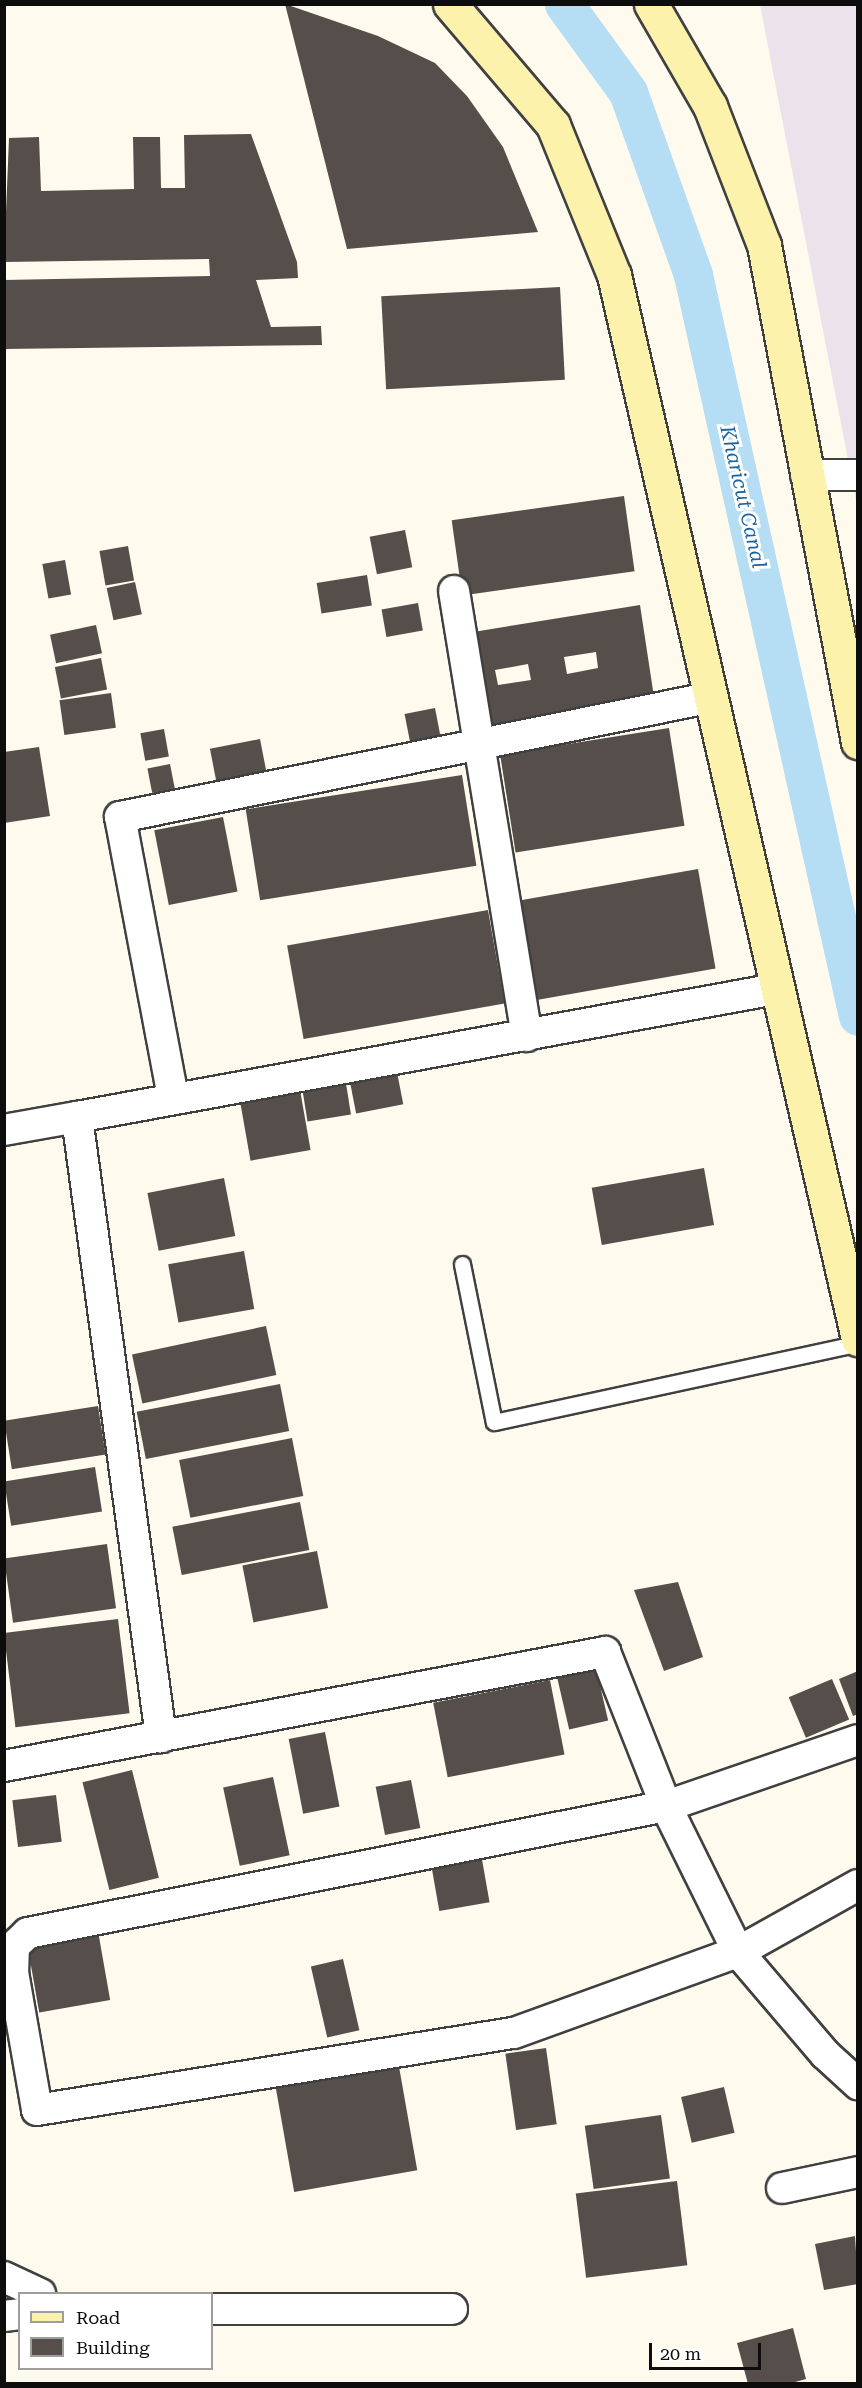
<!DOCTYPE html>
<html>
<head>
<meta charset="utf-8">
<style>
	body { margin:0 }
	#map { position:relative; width:862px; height:2388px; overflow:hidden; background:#fefbee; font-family:"Roboto Serif",serif }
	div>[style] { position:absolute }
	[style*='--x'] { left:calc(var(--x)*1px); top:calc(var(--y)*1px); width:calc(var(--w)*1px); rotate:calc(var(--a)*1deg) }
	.industrial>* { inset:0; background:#ebe2ec }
	.canal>* { height:39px; margin:-19.5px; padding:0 19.5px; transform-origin:19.5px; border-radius:19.5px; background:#b5ddf4 }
	.building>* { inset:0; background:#564e4a; transform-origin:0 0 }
	.roads { filter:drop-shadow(2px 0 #404040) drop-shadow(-2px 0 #404040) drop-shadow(0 2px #404040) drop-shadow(0 -2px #404040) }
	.lane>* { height:15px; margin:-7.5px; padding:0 7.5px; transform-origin:7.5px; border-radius:7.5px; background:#fff }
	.street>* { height:30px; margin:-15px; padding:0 15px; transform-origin:15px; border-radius:15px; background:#fff }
	.secondary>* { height:33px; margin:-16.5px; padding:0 16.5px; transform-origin:16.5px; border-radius:16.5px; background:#fcf2ac }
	span { translate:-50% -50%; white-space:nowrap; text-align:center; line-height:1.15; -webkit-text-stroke:6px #fff; paint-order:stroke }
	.water-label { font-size:20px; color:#1b659b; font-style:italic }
	.frame { position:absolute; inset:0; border:6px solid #0d0d0d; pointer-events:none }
	.legend { position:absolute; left:18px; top:2292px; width:195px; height:78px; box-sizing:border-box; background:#fff; border:2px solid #9e9e9e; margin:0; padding:8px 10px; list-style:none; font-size:18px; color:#0d0d0d }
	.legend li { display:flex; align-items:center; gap:12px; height:30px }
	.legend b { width:30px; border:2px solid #9e9e9e }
	.scale { position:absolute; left:649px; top:2343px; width:112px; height:27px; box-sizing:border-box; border:3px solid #0d0d0d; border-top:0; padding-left:8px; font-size:18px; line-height:21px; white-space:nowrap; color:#0d0d0d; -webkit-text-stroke:4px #fff; paint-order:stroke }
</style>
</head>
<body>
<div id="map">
	<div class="industrial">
		<i style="clip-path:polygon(760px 5px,857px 5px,857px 506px)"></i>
	</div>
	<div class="canal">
		<i style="--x:564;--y:4;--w:109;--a:54"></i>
		<i style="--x:628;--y:92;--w:194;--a:70.4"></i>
		<i style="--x:693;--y:275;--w:759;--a:77.45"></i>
	</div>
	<div class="building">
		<i style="clip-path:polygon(285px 4px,378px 36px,435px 63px,467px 96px,503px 147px,538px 232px,347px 249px)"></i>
		<i style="clip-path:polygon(251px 134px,297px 262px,298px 278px,256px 280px,271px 327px,321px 326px,322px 345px,4px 349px,4px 280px,210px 276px,209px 259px,4px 262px,9px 138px,39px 137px,41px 191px,134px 189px,133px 137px,160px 137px,161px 188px,185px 188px,184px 135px)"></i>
		<i style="left:560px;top:287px;width:93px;height:179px;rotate:87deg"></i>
		<i style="left:624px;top:496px;width:76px;height:174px;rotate:82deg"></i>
		<i style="left:405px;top:530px;width:38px;height:36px;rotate:79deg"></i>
		<i style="left:128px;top:546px;width:35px;height:29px;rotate:80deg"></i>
		<i style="left:65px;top:560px;width:35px;height:23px;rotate:80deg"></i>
		<i style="left:367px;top:575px;width:31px;height:51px;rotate:81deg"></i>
		<i style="left:135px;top:582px;width:33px;height:29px;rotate:78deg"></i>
		<i style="left:418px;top:603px;width:28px;height:37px;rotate:80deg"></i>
		<i style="clip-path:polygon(evenodd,640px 605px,654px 697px,484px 726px,467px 633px,640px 605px,596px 652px,598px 668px,567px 674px,564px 657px,596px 652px,640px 605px,528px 664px,531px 680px,498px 685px,495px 670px,528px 664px)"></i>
		<i style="left:96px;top:625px;width:29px;height:47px;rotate:78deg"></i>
		<i style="left:101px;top:658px;width:32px;height:47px;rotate:79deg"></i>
		<i style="left:111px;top:693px;width:35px;height:52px;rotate:82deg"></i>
		<i style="left:435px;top:708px;width:31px;height:31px;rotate:79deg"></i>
		<i style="left:669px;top:728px;width:99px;height:171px;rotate:81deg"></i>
		<i style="left:164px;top:729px;width:28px;height:24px;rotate:80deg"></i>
		<i style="left:260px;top:739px;width:36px;height:51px;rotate:79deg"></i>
		<i style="clip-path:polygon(39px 747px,50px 816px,4px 823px,4px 752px)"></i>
		<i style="left:170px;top:764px;width:25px;height:23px;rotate:79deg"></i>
		<i style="left:462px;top:775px;width:92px;height:219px;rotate:81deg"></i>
		<i style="left:223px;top:817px;width:76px;height:70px;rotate:79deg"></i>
		<i style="left:698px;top:869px;width:101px;height:183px;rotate:80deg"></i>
		<i style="left:488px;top:910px;width:95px;height:204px;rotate:80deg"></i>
		<i style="left:396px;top:1067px;width:38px;height:48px;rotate:79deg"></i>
		<i style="left:345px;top:1077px;width:38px;height:44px;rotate:81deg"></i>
		<i style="left:300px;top:1090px;width:61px;height:61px;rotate:80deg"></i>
		<i style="left:704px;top:1168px;width:58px;height:114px;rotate:80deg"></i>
		<i style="left:224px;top:1178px;width:59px;height:78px;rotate:79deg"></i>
		<i style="left:244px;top:1251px;width:59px;height:77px;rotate:80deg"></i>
		<i style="left:266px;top:1326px;width:50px;height:137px;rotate:78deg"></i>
		<i style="left:280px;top:1384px;width:48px;height:146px;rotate:79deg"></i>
		<i style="left:98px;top:1406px;width:49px;height:95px;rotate:81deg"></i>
		<i style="left:292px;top:1438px;width:59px;height:115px;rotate:79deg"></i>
		<i style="left:95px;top:1467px;width:45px;height:92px;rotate:81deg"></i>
		<i style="left:300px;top:1502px;width:49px;height:130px;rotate:79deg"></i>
		<i style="left:107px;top:1544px;width:65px;height:104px;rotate:82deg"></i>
		<i style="left:317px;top:1551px;width:58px;height:76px;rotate:79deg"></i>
		<i style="clip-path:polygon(678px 1582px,703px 1657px,664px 1671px,634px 1590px)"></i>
		<i style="left:118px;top:1619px;width:95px;height:115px;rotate:83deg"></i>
		<i style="left:596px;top:1668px;width:54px;height:40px;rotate:77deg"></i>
		<i style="clip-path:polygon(858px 1671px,858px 1714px,853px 1716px,839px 1679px)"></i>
		<i style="left:832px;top:1679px;width:44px;height:47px;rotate:67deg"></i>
		<i style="left:550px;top:1680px;width:76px;height:119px;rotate:79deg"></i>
		<i style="left:325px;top:1732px;width:76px;height:37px;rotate:79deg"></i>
		<i style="left:132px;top:1770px;width:111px;height:51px;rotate:76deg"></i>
		<i style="left:273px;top:1777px;width:80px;height:51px;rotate:78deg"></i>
		<i style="left:411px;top:1780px;width:49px;height:36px;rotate:79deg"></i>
		<i style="left:56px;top:1795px;width:47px;height:44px;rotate:83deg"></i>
		<i style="left:480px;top:1848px;width:55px;height:51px;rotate:80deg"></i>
		<i style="left:98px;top:1931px;width:70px;height:72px;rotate:80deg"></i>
		<i style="left:343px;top:1959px;width:73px;height:33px;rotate:77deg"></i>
		<i style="left:546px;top:2048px;width:77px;height:41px;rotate:82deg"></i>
		<i style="left:398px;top:2061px;width:111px;height:125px;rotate:80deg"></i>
		<i style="left:724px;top:2087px;width:47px;height:44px;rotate:77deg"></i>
		<i style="left:661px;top:2115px;width:64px;height:77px;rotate:82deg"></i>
		<i style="left:677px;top:2181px;width:85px;height:102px;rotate:83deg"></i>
		<i style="clip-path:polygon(855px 2236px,858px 2284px,824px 2290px,815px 2244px)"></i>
		<i style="clip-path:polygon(793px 2328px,806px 2379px,788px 2384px,748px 2384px,737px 2343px)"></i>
	</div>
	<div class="roads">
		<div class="lane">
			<i style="--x:462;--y:1264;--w:161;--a:78.6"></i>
			<i style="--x:494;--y:1422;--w:372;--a:-12.2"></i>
		</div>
		<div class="street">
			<i style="--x:806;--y:475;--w:52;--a:0"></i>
			<i style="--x:454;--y:591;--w:451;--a:80.7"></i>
			<i style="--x:173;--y:1097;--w:285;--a:-100.7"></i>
			<i style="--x:120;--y:817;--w:600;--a:-11.44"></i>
			<i style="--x:77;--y:1117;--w:711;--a:-10.38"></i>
			<i style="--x:4;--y:1130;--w:74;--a:-10.1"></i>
			<i style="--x:77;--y:1117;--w:626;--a:82.28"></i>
			<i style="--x:858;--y:1740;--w:203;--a:161"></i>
			<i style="--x:666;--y:1806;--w:651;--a:168.74"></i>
			<i style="--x:28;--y:1933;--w:19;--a:137"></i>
			<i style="--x:14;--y:1946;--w:26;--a:92"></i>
			<i style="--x:13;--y:1972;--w:140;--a:80.1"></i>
			<i style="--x:37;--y:2110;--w:483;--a:-9.2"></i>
			<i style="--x:514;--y:2033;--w:238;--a:-19.9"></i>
			<i style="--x:738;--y:1952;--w:137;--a:-29.2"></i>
			<i style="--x:4;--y:1766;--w:612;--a:-10.74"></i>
			<i style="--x:605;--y:1652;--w:166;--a:68.4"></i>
			<i style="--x:666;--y:1806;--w:163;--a:63.7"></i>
			<i style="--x:738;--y:1952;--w:134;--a:49.5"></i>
			<i style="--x:825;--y:2054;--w:45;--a:42.3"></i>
			<i style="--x:782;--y:2188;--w:78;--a:-11.9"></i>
			<i style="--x:4;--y:2277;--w:40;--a:25"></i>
			<i style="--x:212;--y:2309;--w:240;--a:0"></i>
			<i style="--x:4;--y:2316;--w:16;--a:-7"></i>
		</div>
		<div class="secondary">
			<i style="--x:450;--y:4;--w:159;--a:49.6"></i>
			<i style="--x:553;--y:125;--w:162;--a:67.9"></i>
			<i style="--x:614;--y:275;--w:1092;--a:77.08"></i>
			<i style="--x:651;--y:4;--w:118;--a:60"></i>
			<i style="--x:710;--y:106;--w:149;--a:68.8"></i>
			<i style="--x:764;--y:245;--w:506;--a:79.29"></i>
		</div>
	</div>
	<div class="water-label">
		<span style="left:743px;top:497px;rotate:77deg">Kharicut Canal</span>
	</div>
	<div class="frame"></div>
	<ul class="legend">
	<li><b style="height:8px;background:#fcf2ac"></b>Road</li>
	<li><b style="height:16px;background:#564e4a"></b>Building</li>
	</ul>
	<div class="scale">20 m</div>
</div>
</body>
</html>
